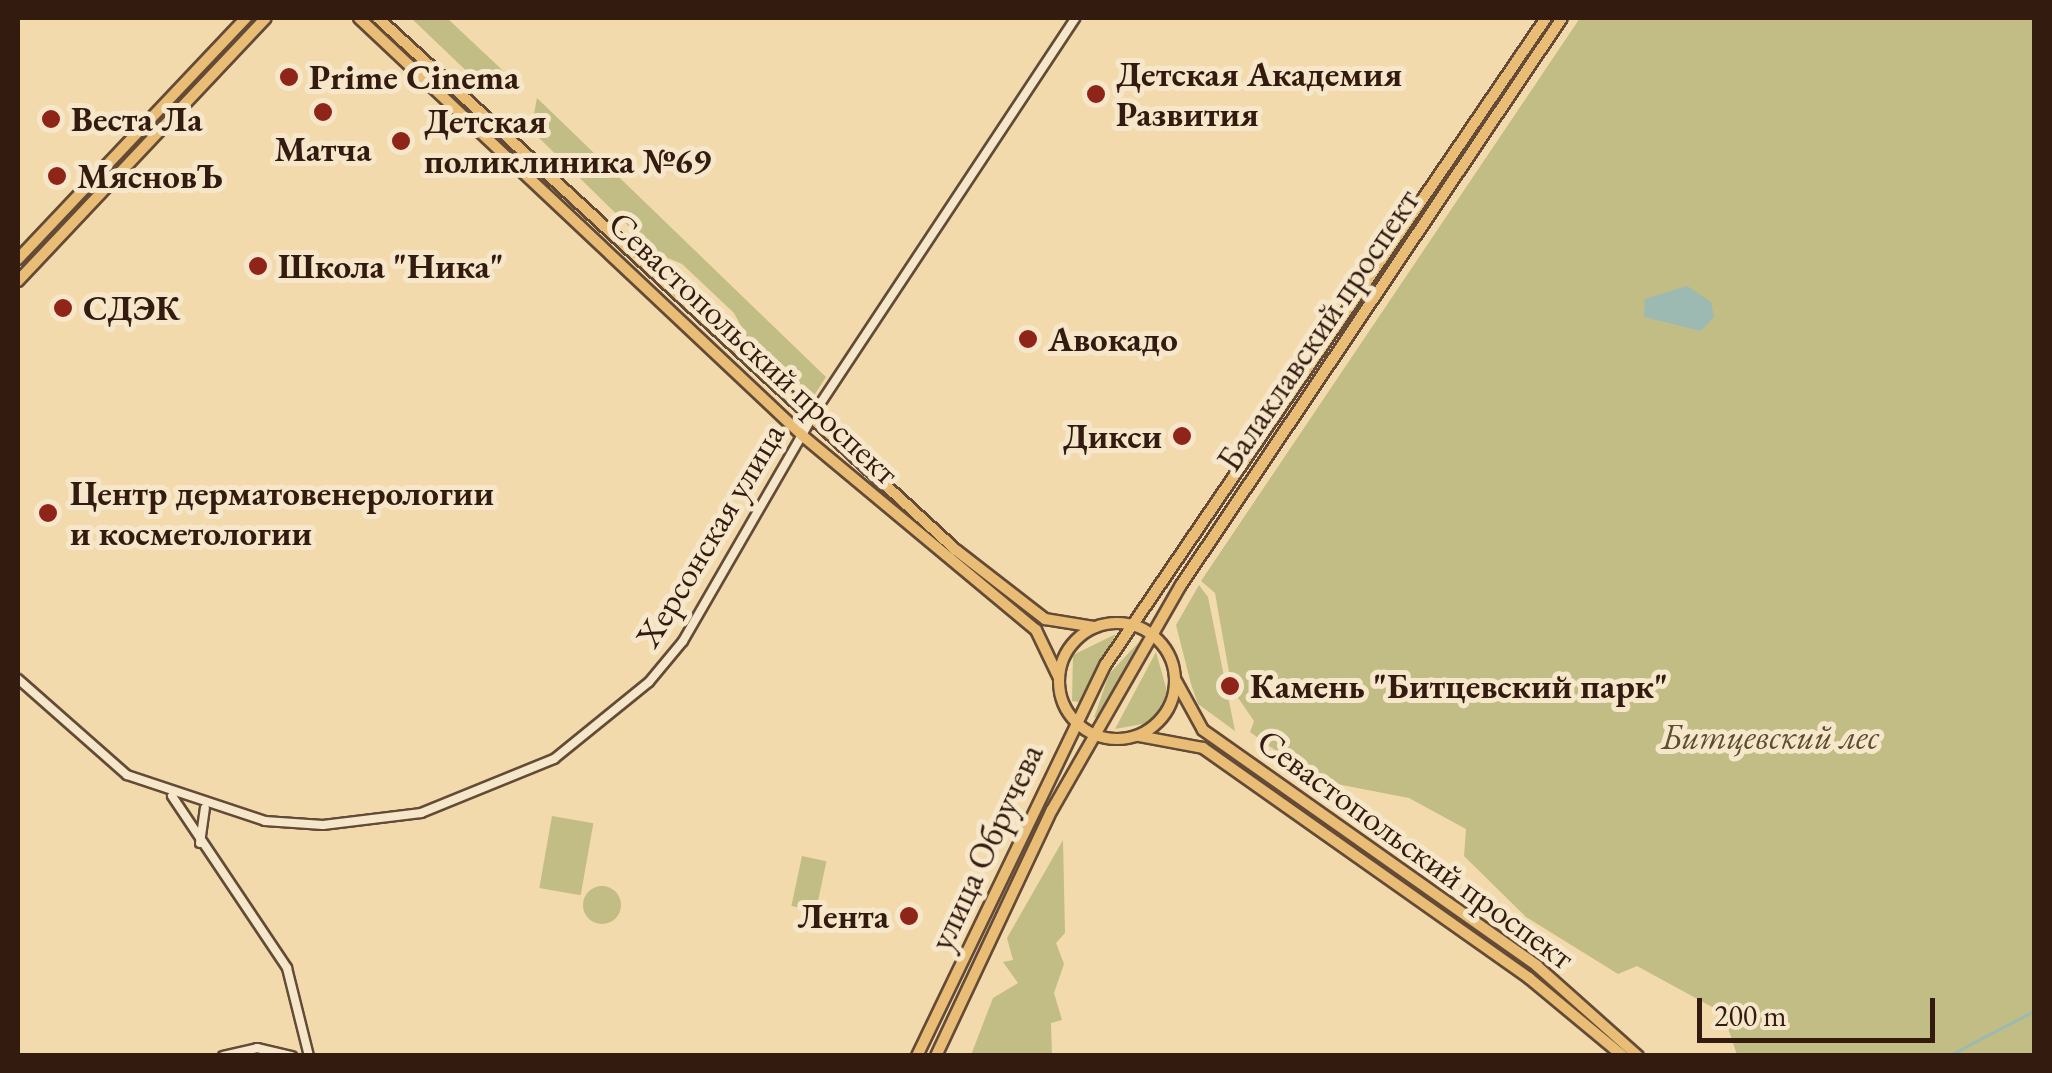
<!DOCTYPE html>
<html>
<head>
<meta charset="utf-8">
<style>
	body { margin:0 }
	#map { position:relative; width:2052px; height:1073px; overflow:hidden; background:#f2daad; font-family:"EB Garamond",serif }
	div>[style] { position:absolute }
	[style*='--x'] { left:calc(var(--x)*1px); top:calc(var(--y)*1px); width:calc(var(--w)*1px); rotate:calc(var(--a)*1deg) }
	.green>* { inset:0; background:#c1bd85; transform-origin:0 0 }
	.round { border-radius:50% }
	.water>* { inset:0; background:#9cbab1 }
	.stream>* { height:2.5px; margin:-1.25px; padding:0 1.25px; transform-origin:1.25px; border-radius:1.25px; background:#9cbab1 }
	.roads { filter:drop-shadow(2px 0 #634b37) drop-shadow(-2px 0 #634b37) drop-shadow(0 2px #634b37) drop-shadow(0 -2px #634b37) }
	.minor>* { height:8px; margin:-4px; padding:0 4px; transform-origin:4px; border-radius:4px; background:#f7e7ca }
	.major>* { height:10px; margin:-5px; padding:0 5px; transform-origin:5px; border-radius:5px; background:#e9bd76 }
	.major>.ring { margin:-5px; padding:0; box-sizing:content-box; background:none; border:10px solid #e9bd76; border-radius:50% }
	.dots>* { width:28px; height:28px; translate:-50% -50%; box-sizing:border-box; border:5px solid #f7e7ca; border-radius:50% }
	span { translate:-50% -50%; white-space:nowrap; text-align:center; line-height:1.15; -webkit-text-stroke:10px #f7e7ca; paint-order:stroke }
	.poi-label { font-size:35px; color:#331b10; font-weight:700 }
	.left { translate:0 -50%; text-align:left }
	.right { translate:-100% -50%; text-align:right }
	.street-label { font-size:35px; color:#331b10 }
	.park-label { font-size:35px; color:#5e4c33; font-style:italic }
	.frame { position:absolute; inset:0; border:20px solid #331b10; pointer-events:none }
	.scale { position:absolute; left:1697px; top:998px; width:238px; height:45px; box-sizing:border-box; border:5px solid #331b10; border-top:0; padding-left:12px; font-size:30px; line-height:35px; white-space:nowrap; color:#331b10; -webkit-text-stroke:8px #f7e7ca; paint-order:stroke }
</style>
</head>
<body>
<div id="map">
	<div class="green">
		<i style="clip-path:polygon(411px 18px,447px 18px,516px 83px,478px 82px)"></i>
		<i style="clip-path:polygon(1580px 18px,2034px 18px,2034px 1055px,1737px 1055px,1723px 1013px,1637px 966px,1618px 974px,1526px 917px,1464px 856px,1466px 829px,1409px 798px,1316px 780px,1250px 732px,1254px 721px,1232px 689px,1215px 593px,1201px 581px)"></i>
		<i style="clip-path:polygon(537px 98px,826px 377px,811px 400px,750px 343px,734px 313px,682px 264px,656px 253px,531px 130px)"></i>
		<i style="clip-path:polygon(1199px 585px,1208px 597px,1235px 731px,1198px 704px,1191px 684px,1176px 625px)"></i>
		<i style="clip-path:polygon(1116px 634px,1079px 702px,1072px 701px,1073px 655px)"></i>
		<i style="clip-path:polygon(1139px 642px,1105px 712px,1094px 718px,1109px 674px)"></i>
		<i style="clip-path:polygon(1156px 652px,1167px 691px,1161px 710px,1148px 723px,1115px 729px)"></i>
		<i style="left:552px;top:816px;width:42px;height:73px;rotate:10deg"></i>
		<i style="clip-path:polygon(1063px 840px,1065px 933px,1056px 943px,1064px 964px,1054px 993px,1062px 1020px,1051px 1023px,1052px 1055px,971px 1055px,993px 998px,1018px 983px,1003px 962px,1013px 960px,1007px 938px)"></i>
		<i style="left:802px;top:856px;width:25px;height:51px;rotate:12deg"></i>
		<i class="round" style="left:583px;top:886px;width:38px;height:38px"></i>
	</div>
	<div class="water">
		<i style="clip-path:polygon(1687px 286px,1711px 302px,1714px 317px,1701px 331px,1644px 317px,1645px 299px)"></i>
	</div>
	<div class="stream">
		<i style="--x:1948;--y:1056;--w:97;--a:-27.6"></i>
	</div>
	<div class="roads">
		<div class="minor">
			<i style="--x:18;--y:679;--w:145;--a:41.4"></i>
			<i style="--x:127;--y:775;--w:145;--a:18.4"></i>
			<i style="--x:265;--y:821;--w:58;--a:3.9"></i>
			<i style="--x:323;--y:825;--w:99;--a:-7"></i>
			<i style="--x:421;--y:813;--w:144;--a:-22.1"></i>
			<i style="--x:554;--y:759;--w:122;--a:-39"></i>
			<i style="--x:649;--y:682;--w:53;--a:-50.3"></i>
			<i style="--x:683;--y:641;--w:270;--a:-60"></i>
			<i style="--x:818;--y:407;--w:466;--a:-56.5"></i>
			<i style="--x:172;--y:796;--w:207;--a:56.2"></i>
			<i style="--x:287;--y:968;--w:91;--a:76"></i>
			<i style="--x:200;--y:843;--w:35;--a:-82"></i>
			<i style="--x:223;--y:1056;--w:35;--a:-13"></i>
			<i style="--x:257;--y:1048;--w:36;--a:13"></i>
		</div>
		<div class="major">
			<i style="--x:359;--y:18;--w:610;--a:43.27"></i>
			<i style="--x:803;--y:436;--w:303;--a:39.8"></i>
			<i style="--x:1036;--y:630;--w:53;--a:64.4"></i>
			<i style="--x:378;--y:18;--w:786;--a:42.63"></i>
			<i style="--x:956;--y:550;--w:113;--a:37.8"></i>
			<i style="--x:1045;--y:619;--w:51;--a:9.1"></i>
			<i style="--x:18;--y:259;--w:332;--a:-46.6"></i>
			<i style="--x:18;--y:281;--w:361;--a:-46.7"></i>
			<i class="ring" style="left:1059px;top:623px;width:106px;height:106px"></i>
			<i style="--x:1175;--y:679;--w:58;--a:61.2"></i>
			<i style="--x:1203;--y:730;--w:409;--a:35.2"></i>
			<i style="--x:1537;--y:966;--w:135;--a:41.7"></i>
			<i style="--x:1139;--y:736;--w:65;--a:10.6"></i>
			<i style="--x:1203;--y:748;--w:399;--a:35.2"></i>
			<i style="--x:1529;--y:978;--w:122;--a:39.7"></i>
			<i style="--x:917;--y:1056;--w:435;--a:-64.3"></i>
			<i style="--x:1106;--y:664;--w:782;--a:-55.74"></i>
			<i style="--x:936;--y:1056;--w:272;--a:-64.8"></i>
			<i style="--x:1052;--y:810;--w:259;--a:-60.2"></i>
			<i style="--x:1181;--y:585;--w:683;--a:-56.1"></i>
		</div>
	</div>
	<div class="dots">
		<i style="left:289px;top:77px;background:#8f2418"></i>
		<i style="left:1096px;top:94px;background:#8f2418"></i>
		<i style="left:323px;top:112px;background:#8f2418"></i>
		<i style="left:51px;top:119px;background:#8f2418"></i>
		<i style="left:401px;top:141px;background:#8f2418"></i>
		<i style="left:57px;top:176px;background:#8f2418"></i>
		<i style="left:258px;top:266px;background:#8f2418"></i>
		<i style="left:63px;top:308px;background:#8f2418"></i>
		<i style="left:1028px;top:339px;background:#8f2418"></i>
		<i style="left:1182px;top:436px;background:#8f2418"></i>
		<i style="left:48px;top:513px;background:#8f2418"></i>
		<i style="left:1230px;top:686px;background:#8f2418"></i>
		<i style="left:909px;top:916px;background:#8f2418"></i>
	</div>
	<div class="poi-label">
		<span class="left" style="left:1116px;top:94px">Детская Академия<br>Развития</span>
		<span class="left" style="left:309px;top:77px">Prime Cinema</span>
		<span class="left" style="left:71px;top:119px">Веста Ла</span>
		<span class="left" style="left:424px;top:141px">Детская<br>поликлиника №69</span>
		<span style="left:323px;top:149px">Матча</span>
		<span class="left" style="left:77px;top:176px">МясновЪ</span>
		<span class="left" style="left:278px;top:266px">Школа "Ника"</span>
		<span class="left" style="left:83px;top:308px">СДЭК</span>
		<span class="left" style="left:1048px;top:339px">Авокадо</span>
		<span class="right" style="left:1162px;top:436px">Дикси</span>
		<span class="left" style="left:70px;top:513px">Центр дерматовенерологии<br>и косметологии</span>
		<span class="left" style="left:1250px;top:686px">Камень "Битцевский парк"</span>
		<span class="right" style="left:889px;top:916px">Лента</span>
	</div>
	<div class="street-label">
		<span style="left:1318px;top:330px;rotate:-56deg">Балаклавский проспект</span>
		<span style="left:754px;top:348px;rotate:43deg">Севастопольский проспект</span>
		<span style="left:710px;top:535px;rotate:-59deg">Херсонская улица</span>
		<span style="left:986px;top:847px;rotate:-65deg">улица Обручева</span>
		<span style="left:1416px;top:849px;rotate:36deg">Севастопольский проспект</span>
	</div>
	<div class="park-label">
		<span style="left:1770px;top:737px">Битцевский лес</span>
	</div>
	<div class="frame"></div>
	<div class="scale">200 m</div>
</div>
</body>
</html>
